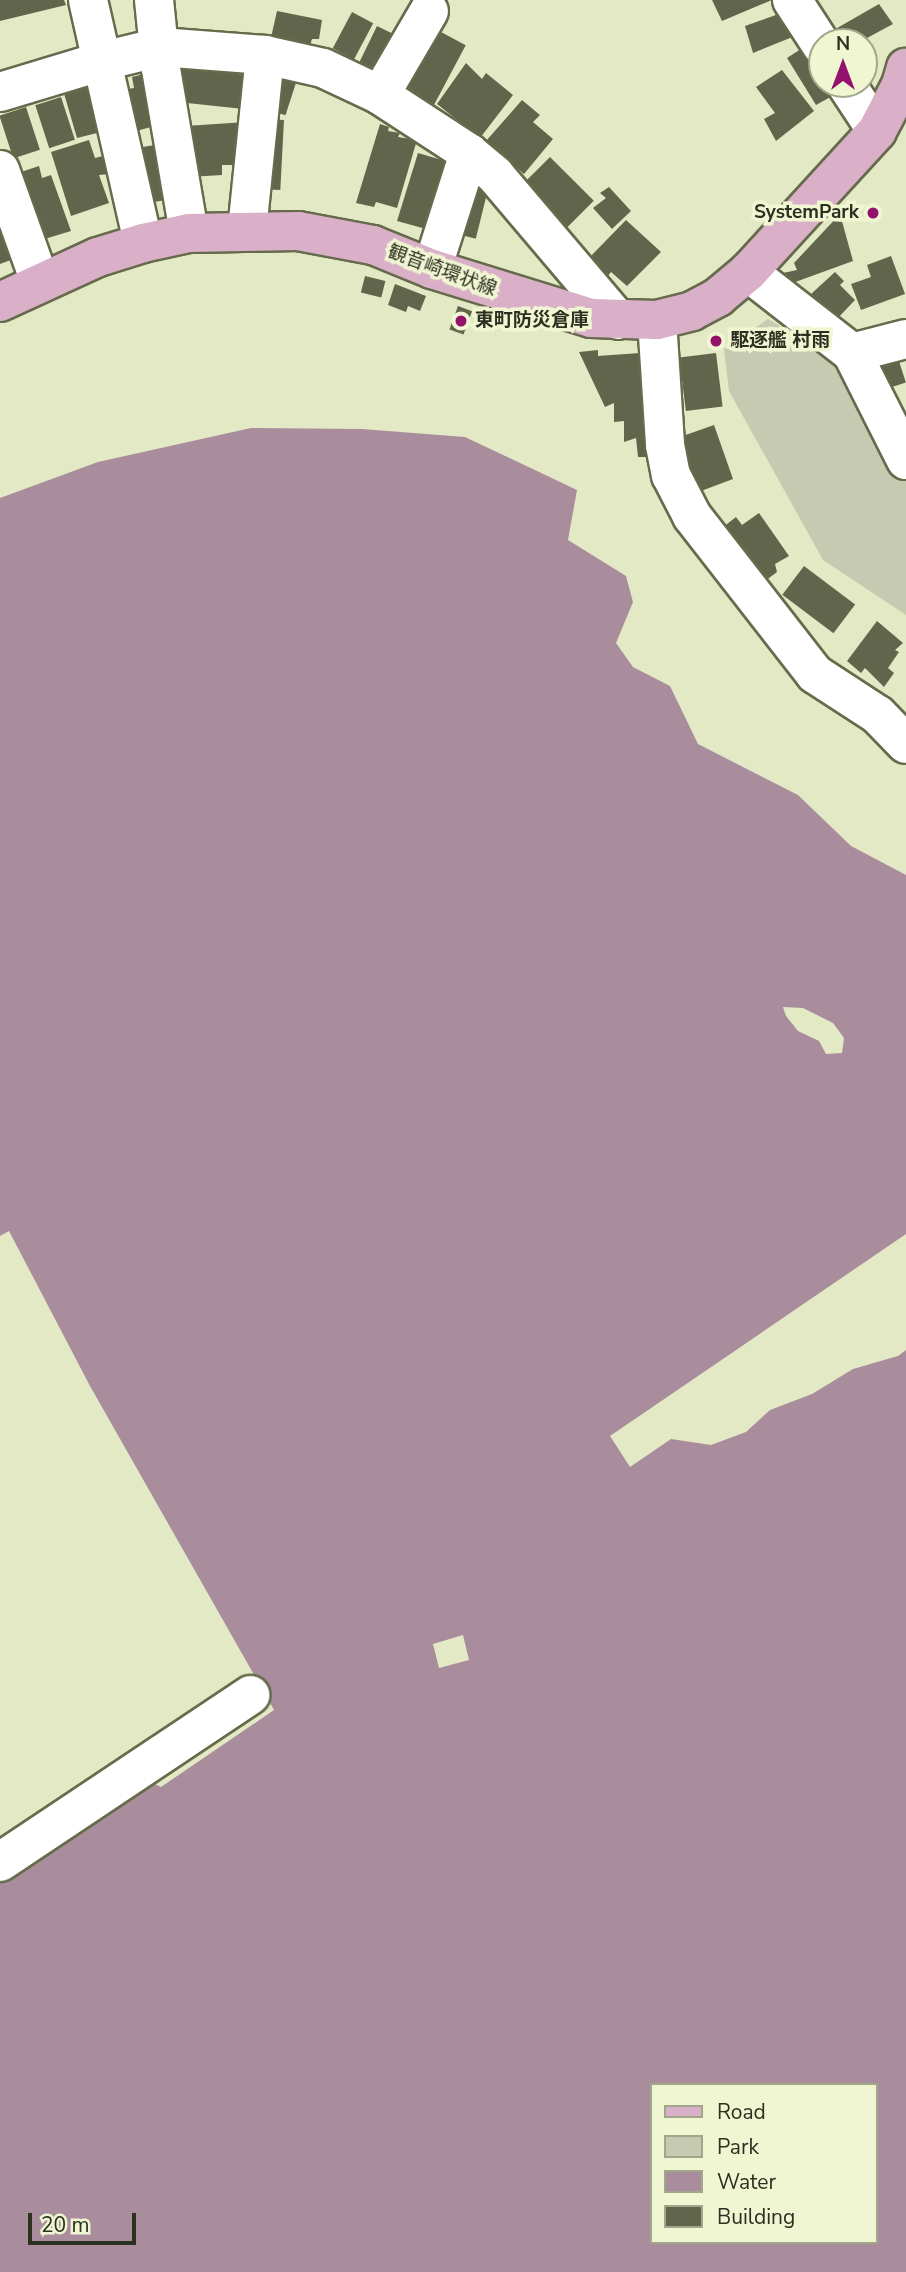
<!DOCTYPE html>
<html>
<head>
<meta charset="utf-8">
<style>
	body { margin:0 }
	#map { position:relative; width:906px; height:2272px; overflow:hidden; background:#e3e9c5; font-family:"Nunito Sans","Noto Sans JP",sans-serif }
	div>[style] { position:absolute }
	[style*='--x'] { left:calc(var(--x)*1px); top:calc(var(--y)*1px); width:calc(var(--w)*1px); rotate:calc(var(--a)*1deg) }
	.green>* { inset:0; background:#c5cab0 }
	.water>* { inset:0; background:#aa8d9c }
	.building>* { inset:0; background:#61654b; transform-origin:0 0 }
	.roads { filter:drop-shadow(2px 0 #666b4c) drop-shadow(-2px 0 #666b4c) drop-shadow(0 2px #666b4c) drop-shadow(0 -2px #666b4c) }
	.minor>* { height:38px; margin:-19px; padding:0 19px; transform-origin:19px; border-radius:19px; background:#fff }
	.major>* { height:38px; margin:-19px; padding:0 19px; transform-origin:19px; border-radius:19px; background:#d9b0c7 }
	.dots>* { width:19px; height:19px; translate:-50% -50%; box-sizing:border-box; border:4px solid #f0f6d2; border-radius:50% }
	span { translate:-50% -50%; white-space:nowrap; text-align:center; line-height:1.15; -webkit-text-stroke:7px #f0f6d2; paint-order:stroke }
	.poi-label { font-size:19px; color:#2d2f21; font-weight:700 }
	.right { translate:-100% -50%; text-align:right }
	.left { translate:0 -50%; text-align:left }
	.street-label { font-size:19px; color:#2d2f21 }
	.legend { position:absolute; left:650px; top:2083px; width:228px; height:161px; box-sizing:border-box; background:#f0f6d2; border:2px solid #a2a68b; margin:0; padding:9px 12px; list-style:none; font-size:21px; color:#2d2f21 }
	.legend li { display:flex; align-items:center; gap:14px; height:35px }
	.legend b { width:35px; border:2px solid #a2a68b }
	.north { position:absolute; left:808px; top:28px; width:70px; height:70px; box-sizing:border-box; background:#f0f6d2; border:2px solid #a2a68b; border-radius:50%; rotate:0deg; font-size:19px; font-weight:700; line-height:28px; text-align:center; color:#2d2f21 }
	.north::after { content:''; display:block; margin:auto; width:24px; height:32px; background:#94126b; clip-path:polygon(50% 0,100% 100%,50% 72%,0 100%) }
	.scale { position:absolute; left:28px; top:2213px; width:108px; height:32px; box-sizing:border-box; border:4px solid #2d2f21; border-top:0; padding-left:9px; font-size:21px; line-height:24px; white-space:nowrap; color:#2d2f21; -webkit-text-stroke:5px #f0f6d2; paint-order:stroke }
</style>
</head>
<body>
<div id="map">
	<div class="green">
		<i style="clip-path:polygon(768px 319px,819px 348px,906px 456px,906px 615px,823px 560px,729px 391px,724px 349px)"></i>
	</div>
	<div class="water">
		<i style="clip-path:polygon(evenodd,251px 428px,362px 429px,465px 437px,577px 490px,568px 540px,626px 576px,633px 602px,616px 643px,633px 667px,670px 686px,698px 744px,798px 795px,851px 846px,906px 875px,906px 1234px,610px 1436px,630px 1467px,671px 1439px,711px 1445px,746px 1432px,770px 1410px,812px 1394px,853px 1369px,898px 1356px,906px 1350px,906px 2272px,0 2272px,0 1881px,4px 1882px,149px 1781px,161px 1787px,274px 1710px,90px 1386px,9px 1231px,0 1236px,0 498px,98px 462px,251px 428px,783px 1007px,803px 1008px,833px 1023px,844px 1038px,842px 1053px,826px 1054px,819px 1041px,798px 1031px,786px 1016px,783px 1007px,251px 428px,463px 1635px,469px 1660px,439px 1668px,433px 1644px,463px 1635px,251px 428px,652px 2085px,876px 2085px,876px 2242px,652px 2242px,652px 2085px)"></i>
	</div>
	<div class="building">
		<i style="clip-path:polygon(0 0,64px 0,66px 5px,0 21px)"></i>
		<i style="clip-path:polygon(712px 0,772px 0,722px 21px)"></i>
		<i style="clip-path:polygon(879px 4px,893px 24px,867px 38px,876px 56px,864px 62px,864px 42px,829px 42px,825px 35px)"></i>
		<i style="clip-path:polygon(277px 11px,322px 20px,319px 39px,312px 39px,308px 51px,270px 42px)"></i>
		<i style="left:352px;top:12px;width:24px;height:41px;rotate:28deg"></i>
		<i style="clip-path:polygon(784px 12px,795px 36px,753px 53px,745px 26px)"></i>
		<i style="left:426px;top:24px;width:45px;height:68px;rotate:28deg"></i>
		<i style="left:377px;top:26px;width:25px;height:43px;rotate:26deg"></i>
		<i style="clip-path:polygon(804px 47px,822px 76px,822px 84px,827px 84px,834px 95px,816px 105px,787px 58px)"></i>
		<i style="clip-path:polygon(466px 63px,482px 79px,486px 73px,513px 95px,480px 138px,437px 104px)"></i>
		<i style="left:179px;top:68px;width:78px;height:34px;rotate:6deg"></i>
		<i style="clip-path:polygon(782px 70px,814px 111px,776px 141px,764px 119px,775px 113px,756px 87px)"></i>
		<i style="left:275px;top:73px;width:23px;height:37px;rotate:18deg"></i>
		<i style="clip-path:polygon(144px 74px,162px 124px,129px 133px,121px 90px,134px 88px,132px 77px)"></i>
		<i style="clip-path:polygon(90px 81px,109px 130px,77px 138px,63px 90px)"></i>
		<i style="left:61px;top:97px;width:45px;height:27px;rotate:72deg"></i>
		<i style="clip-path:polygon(522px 100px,540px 115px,533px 122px,553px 139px,524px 174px,486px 141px)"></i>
		<i style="left:26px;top:107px;width:45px;height:28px;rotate:72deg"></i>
		<i style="left:263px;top:119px;width:21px;height:70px;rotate:3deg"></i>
		<i style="clip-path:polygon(246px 122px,248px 165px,222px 165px,222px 175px,189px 177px,186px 126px)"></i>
		<i style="clip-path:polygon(380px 124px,389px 127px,388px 131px,400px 133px,398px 137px,417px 140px,397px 208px,376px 202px,374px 207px,356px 203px)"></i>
		<i style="clip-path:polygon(89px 140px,95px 158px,103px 156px,109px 174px,99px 175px,109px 203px,71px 216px,51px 152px)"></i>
		<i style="left:168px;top:143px;width:56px;height:34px;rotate:81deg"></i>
		<i style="clip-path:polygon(418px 153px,452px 163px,426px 229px,397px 221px)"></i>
		<i style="left:550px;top:157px;width:62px;height:40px;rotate:45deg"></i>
		<i style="clip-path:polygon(39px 166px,42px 178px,51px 175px,71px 231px,38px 241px,15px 174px)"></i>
		<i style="left:467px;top:187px;width:21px;height:48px;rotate:14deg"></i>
		<i style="clip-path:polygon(609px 187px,631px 211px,612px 229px,593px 208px,606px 198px,600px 193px)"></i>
		<i style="clip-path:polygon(0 205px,19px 257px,0 264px)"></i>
		<i style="clip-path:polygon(840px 214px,853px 261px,787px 285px,783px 273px,797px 270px,794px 263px)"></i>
		<i style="clip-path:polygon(626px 220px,661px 252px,627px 286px,611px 272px,607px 277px,589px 258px)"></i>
		<i style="clip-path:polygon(891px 256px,905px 294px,861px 310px,851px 284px,871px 277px,867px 265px)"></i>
		<i style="clip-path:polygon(835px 272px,844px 281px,840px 285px,855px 300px,835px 321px,810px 295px)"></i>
		<i style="left:365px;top:276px;width:21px;height:17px;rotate:14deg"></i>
		<i style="clip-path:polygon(395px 284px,426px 296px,420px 311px,408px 306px,406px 312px,388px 305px)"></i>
		<i style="left:458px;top:306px;width:15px;height:25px;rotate:20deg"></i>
		<i style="clip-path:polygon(598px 350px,598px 356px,640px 353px,659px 457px,638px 457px,636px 438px,624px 442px,624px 421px,614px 422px,614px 403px,605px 407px,579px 352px)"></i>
		<i style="left:896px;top:352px;width:32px;height:22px;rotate:72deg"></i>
		<i style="left:716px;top:353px;width:54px;height:37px;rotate:83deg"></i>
		<i style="clip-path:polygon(714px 425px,733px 479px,693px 494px,680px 437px)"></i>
		<i style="clip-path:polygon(759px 513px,789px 556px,775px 564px,777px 572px,765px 581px,722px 528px,736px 517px,742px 525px)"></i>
		<i style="left:804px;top:566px;width:64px;height:36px;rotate:37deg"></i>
		<i style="clip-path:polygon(877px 621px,903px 643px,895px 650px,899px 652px,888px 668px,894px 673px,884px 687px,865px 668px,861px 673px,847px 661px)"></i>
	</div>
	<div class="roads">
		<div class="minor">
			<i style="--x:88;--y:0;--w:249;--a:77.2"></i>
			<i style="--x:154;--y:0;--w:69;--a:84.2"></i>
			<i style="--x:161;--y:69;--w:166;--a:80.3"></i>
			<i style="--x:792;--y:0;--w:55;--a:56.9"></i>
			<i style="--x:846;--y:84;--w:56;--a:56.6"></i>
			<i style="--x:0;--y:92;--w:108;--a:-16.8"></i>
			<i style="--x:103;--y:61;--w:59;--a:-13.8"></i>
			<i style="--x:160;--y:47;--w:105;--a:4.4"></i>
			<i style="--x:265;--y:55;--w:59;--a:12.6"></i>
			<i style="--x:323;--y:68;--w:63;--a:25.3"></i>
			<i style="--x:380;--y:95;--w:106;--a:33.1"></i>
			<i style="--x:469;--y:153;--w:34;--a:40"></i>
			<i style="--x:495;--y:175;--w:190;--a:49.7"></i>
			<i style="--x:380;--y:95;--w:97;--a:-59.7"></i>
			<i style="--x:0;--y:170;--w:119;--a:70.3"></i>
			<i style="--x:247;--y:230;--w:176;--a:-84.1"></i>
			<i style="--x:432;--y:269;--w:122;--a:-72.3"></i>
			<i style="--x:748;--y:272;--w:132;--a:37.9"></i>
			<i style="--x:852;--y:353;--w:120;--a:63.2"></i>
			<i style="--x:657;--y:320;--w:125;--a:86.3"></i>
			<i style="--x:665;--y:445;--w:31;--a:79"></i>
			<i style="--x:671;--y:475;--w:46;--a:62.9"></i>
			<i style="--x:692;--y:516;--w:200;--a:52.1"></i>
			<i style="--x:815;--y:674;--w:75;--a:33.1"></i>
			<i style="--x:878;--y:715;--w:40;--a:46"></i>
			<i style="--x:852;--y:353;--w:56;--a:-14.5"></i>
			<i style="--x:0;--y:1862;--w:301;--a:-33.7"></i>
		</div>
		<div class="major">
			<i style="--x:0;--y:302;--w:108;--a:-24.7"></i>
			<i style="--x:98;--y:257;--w:47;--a:-17.3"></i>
			<i style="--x:143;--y:243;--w:47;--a:-12.3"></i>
			<i style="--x:189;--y:233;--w:109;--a:-1.1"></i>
			<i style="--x:298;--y:231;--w:76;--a:10.6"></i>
			<i style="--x:373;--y:245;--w:64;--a:22.1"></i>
			<i style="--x:432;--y:269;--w:166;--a:17.1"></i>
			<i style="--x:591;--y:318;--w:66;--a:1.7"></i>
			<i style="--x:657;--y:320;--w:36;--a:-14"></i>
			<i style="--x:692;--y:311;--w:30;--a:-28"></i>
			<i style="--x:718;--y:297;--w:39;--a:-40"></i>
			<i style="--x:748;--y:272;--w:191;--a:-47.5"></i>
			<i style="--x:877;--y:131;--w:52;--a:-62.4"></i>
			<i style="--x:901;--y:85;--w:18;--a:-74"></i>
		</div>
	</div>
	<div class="dots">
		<i style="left:873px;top:213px;background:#94126b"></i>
		<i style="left:461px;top:321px;background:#94126b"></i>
		<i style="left:716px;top:341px;background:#94126b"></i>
	</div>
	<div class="poi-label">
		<span class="right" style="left:859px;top:213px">SystemPark</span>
		<span class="left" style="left:475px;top:321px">東町防災倉庫</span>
		<span class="left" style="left:730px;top:341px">駆逐艦 村雨</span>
	</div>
	<div class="street-label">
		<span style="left:442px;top:271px;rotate:20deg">観音崎環状線</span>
	</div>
	<ul class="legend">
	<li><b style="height:9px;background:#d9b0c7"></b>Road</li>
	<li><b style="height:19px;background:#c5cab0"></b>Park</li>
	<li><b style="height:19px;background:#aa8d9c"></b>Water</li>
	<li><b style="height:19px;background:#61654b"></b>Building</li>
	</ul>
	<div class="north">N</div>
	<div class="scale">20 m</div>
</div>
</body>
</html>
